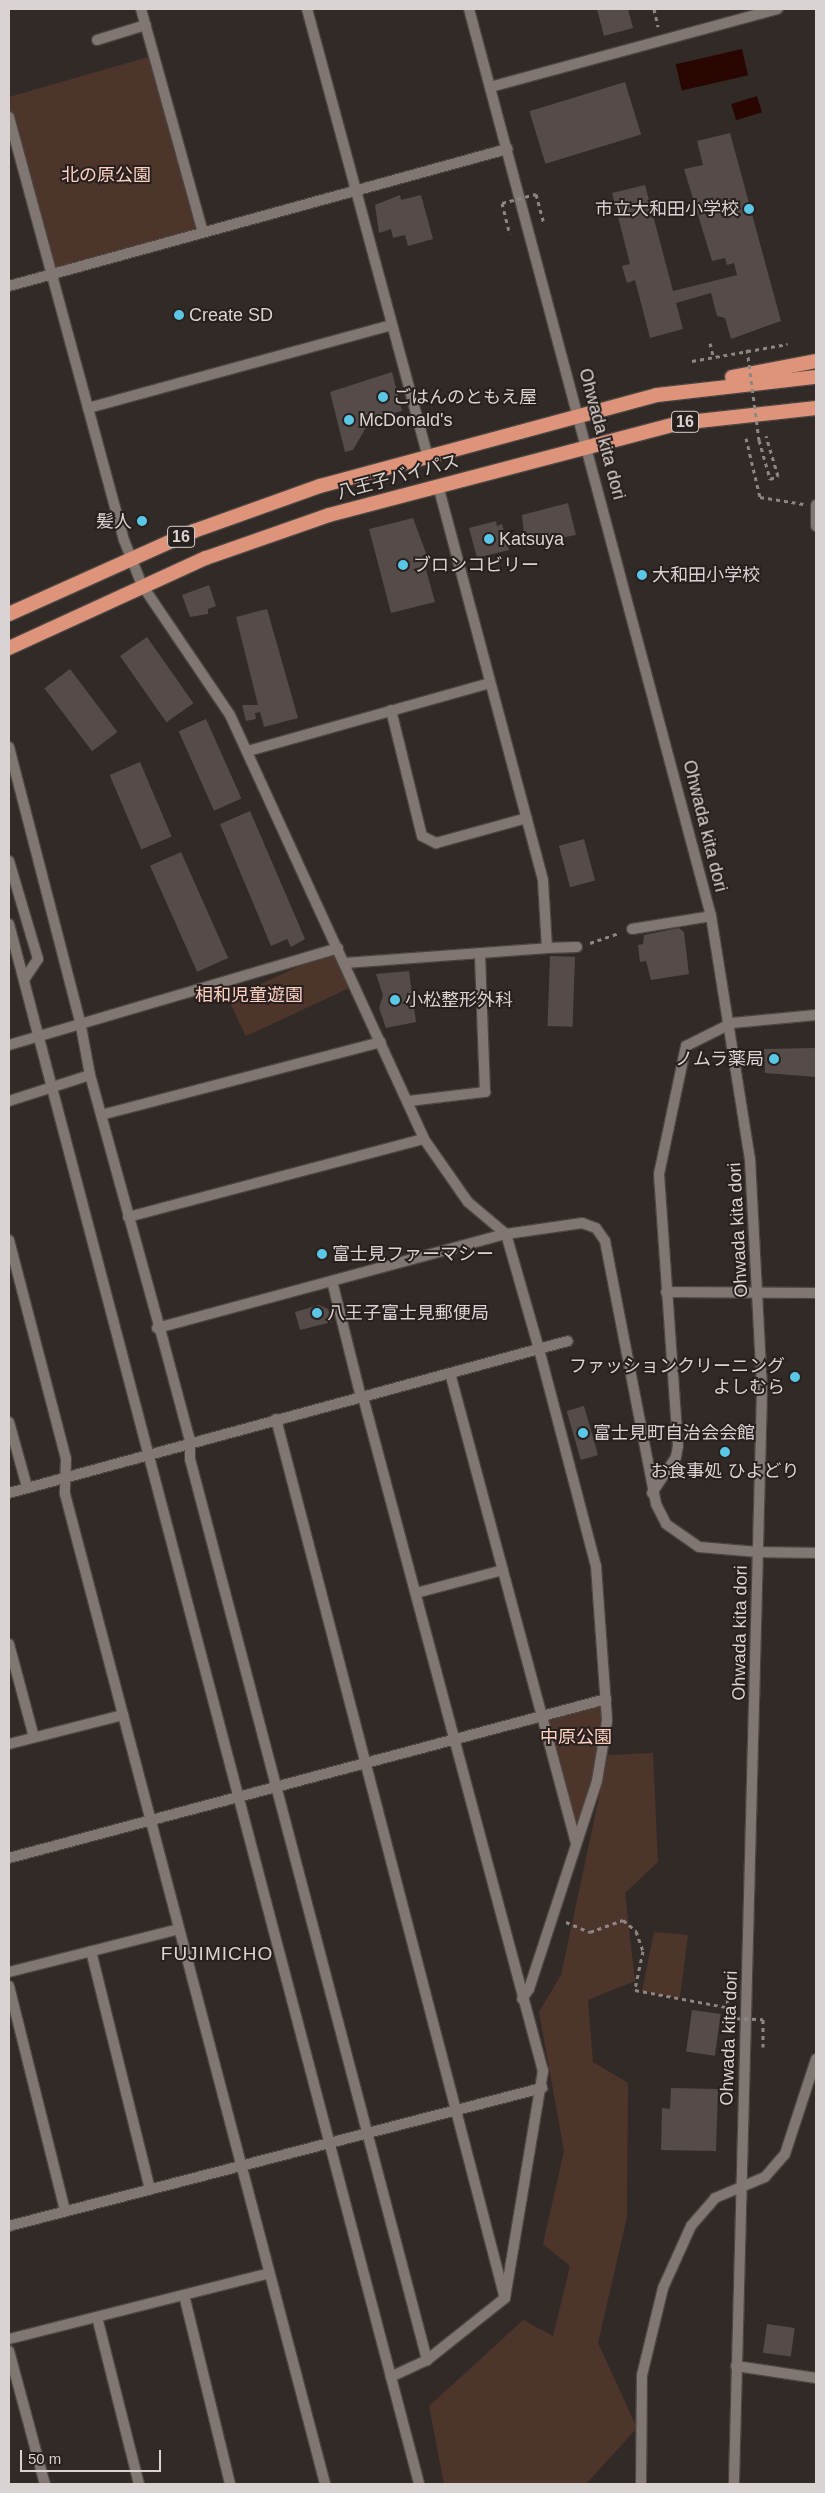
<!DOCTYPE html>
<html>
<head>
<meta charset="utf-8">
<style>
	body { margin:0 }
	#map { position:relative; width:825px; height:2493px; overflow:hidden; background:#322a27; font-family:Arial,"Noto Sans JP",sans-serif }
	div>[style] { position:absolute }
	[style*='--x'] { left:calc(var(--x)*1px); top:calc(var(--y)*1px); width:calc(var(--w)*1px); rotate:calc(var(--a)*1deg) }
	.green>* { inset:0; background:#4d352c; transform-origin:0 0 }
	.water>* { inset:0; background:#290700; transform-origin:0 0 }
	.building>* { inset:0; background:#554c49; transform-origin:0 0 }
	.path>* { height:3px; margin-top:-1.5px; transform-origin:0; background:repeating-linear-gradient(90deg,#8d8684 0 4px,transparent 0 8px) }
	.roads { filter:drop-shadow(1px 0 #4c4542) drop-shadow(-1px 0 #4c4542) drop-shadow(0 1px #4c4542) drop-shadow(0 -1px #4c4542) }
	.service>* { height:10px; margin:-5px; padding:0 5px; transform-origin:5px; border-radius:5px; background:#807773 }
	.minor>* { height:10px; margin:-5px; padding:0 5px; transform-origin:5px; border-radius:5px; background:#807773 }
	.tertiary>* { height:10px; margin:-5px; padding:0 5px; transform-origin:5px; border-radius:5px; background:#807773 }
	.trunk>* { height:14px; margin:-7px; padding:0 7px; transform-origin:7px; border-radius:7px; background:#dd947a }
	.path-bridge>* { height:3px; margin-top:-1.5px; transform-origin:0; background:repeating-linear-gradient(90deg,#8d8684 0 4px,transparent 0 8px) }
	.dots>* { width:14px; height:14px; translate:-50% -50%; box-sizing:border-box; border:2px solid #28201e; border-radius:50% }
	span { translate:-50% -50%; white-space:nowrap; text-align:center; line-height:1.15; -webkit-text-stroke:4px #28201e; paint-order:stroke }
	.shield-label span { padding:1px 4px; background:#28201e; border:1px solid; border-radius:4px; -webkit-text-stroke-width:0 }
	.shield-label { font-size:16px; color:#d9d3d1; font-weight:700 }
	.park-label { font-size:18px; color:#fed1c1 }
	.poi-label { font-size:18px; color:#d9d3d1 }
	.right { translate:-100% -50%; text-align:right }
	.left { translate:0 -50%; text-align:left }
	.street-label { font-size:18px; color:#d9d3d1 }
	.neighbourhood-label { font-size:19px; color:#d9d3d1; letter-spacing:1px }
	.frame { position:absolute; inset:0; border:10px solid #d9d3d1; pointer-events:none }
	.scale { position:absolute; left:20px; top:2450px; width:141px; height:22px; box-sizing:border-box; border:2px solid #d9d3d1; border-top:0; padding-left:6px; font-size:15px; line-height:18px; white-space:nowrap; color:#d9d3d1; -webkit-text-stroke:4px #28201e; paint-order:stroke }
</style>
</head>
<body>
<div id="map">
	<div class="green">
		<i style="clip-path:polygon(155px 55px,203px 232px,52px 275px,9px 117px,9px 97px)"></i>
		<i style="left:338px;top:948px;width:41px;height:121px;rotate:65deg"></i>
		<i style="clip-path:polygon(606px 1699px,607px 1721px,576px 1844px,541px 1718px)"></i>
		<i style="clip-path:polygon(653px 1753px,658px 1862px,625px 1893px,635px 1981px,588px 2000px,593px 2062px,628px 2083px,627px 2217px,598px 2343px,637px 2428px,586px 2484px,444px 2484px,429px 2406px,523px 2320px,553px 2336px,570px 2266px,543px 2244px,564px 2151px,539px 2012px,561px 1975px,608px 1755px)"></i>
		<i style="clip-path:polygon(654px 1932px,688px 1935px,680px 1998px,642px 1991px)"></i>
	</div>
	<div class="water">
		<i style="left:742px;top:49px;width:27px;height:68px;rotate:77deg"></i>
		<i style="left:757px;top:96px;width:17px;height:27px;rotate:73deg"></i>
	</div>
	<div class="building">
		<i style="clip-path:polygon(597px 9px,628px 9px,633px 28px,604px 36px)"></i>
		<i style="left:625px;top:82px;width:55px;height:100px;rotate:73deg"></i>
		<i style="clip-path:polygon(730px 133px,781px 321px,731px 339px,725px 318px,717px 316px,711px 293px,676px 303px,683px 329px,650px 338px,635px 280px,627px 283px,622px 266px,630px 264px,612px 193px,645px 185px,673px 291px,737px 275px,734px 263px,727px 265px,725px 258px,712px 261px,684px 169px,703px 165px,697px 141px)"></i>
		<i style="clip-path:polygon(400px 195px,401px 200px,421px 195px,433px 239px,408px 246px,405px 235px,393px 238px,391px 229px,379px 233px,375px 205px)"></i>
		<i style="clip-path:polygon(392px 372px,402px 411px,374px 418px,373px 413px,366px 415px,368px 424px,353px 450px,345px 452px,330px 392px)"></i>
		<i style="clip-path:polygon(568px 503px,576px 535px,525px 545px,522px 515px)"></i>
		<i style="clip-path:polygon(413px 518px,430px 564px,425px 566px,435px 602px,391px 613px,369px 529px)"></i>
		<i style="clip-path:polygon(496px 521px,497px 526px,502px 524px,509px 550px,477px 558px,469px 528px)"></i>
		<i style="clip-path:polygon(209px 585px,216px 606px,208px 609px,208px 614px,190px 617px,182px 595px)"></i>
		<i style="clip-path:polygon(267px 609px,298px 718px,264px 727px,260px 712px,255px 713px,256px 719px,246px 721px,242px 705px,258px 705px,236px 617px)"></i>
		<i style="left:147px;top:637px;width:81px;height:33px;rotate:55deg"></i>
		<i style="left:70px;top:669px;width:79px;height:32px;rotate:53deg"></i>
		<i style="left:206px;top:719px;width:87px;height:30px;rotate:66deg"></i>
		<i style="left:140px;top:762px;width:81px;height:33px;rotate:67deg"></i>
		<i style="clip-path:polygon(250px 811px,305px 939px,291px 947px,287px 939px,271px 946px,220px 824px)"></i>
		<i style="left:584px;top:839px;width:43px;height:26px;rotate:75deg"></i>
		<i style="left:181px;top:852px;width:116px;height:34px;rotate:66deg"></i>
		<i style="clip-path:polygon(679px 928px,684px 932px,689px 974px,651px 980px,646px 961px,640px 962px,638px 945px,643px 944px,644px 935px)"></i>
		<i style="left:550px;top:956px;width:25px;height:70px;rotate:2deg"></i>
		<i style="clip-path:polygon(409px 971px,416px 1022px,386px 1028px,379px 1008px,383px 995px,376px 974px)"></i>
		<i style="clip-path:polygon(816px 1048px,816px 1077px,765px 1073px,764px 1049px)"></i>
		<i style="clip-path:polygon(319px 1305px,328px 1309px,332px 1322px,300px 1330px,295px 1312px)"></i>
		<i style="left:584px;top:1406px;width:51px;height:18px;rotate:74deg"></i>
		<i style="left:692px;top:2010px;width:29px;height:42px;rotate:8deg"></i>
		<i style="clip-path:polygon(671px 2088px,718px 2089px,716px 2151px,661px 2150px,662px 2108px,670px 2109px)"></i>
		<i style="left:767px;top:2324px;width:28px;height:29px;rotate:8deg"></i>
	</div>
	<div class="path">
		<i style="--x:654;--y:9;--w:18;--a:77"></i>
		<i style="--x:536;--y:194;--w:31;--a:75"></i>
		<i style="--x:502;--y:203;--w:32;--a:76"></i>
		<i style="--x:710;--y:343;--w:13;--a:77"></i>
		<i style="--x:692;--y:361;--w:97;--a:-10.1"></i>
		<i style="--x:746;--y:438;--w:61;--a:76.7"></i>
		<i style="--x:760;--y:497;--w:44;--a:9.2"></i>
		<i style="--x:759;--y:440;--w:41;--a:74.2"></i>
		<i style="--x:770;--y:479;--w:9;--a:-21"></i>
		<i style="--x:778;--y:476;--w:42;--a:-106.7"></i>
		<i style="--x:590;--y:943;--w:31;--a:-19"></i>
		<i style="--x:566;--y:1922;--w:26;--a:23"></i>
		<i style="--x:590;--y:1932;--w:35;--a:-20"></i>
		<i style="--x:623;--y:1920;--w:17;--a:40"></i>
		<i style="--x:636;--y:1931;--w:21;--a:71"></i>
		<i style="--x:643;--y:1951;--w:40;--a:102"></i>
		<i style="--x:635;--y:1990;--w:93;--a:10.6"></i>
		<i style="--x:727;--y:1991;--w:27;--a:88"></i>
		<i style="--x:763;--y:2047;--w:28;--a:-90"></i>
	</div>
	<div class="roads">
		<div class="service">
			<i style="--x:9;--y:861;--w:102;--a:73.5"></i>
			<i style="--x:38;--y:959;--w:25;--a:124"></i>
		</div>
		<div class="minor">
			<i style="--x:141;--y:9;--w:231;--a:74.5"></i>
			<i style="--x:307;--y:9;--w:464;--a:74.9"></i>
			<i style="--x:97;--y:40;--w:51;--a:-17"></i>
			<i style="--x:9;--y:117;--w:438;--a:74.8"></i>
			<i style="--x:124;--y:540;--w:48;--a:68.2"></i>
			<i style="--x:142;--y:585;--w:157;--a:55.9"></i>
			<i style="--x:230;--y:715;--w:466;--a:65.4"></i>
			<i style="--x:424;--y:1139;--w:77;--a:55.1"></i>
			<i style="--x:468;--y:1202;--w:50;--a:40.1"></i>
			<i style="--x:506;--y:1234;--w:120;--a:74"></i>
			<i style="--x:539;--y:1349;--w:224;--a:75.3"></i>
			<i style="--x:596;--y:1566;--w:155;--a:85.9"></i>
			<i style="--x:607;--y:1721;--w:61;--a:99.5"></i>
			<i style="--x:597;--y:1781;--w:219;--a:108.1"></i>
			<i style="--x:529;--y:1989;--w:12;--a:125"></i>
			<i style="--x:9;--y:286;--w:517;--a:-15.38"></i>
			<i style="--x:88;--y:408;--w:314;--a:-15.3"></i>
			<i style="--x:816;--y:505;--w:21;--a:90"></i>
			<i style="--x:391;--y:710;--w:130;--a:76.2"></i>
			<i style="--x:422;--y:836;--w:16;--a:27"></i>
			<i style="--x:436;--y:843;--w:94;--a:-15.4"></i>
			<i style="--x:9;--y:747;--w:283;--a:75.5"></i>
			<i style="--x:80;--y:1021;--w:55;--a:79.5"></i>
			<i style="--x:90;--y:1075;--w:275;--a:74.6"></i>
			<i style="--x:163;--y:1340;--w:105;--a:75"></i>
			<i style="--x:190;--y:1441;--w:18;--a:90"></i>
			<i style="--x:190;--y:1459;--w:932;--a:75.26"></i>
			<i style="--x:248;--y:751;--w:251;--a:-15.7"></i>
			<i style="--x:9;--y:924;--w:1613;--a:75.27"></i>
			<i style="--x:632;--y:929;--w:80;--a:-9.3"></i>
			<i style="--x:547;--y:948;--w:30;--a:-2"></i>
			<i style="--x:345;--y:963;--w:203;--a:-4.2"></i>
			<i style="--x:547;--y:948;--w:68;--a:-93.4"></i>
			<i style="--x:543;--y:880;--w:408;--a:-104.9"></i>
			<i style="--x:9;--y:1045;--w:343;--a:-16.4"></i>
			<i style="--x:9;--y:1101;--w:85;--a:-17.8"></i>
			<i style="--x:409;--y:1101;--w:77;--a:-6.8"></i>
			<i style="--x:485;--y:1092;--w:139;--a:-92.1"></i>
			<i style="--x:101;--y:1115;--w:289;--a:-14.6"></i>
			<i style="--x:128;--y:1217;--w:306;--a:-14.8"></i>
			<i style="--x:9;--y:1240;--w:226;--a:75.4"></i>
			<i style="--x:66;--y:1459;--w:35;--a:92"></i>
			<i style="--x:65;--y:1494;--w:1024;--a:75.28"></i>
			<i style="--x:332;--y:1281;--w:120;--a:76"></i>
			<i style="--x:666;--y:1292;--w:150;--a:0.4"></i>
			<i style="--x:450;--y:1373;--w:487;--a:75"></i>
			<i style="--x:363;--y:1397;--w:698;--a:75.05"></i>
			<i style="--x:543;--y:2071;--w:230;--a:99.5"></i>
			<i style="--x:505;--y:2298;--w:100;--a:141.5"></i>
			<i style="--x:427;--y:2360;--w:40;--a:155"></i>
			<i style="--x:276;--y:1419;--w:905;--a:75.41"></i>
			<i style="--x:9;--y:1422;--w:67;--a:74.5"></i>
			<i style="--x:9;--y:1493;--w:579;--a:-15.21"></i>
			<i style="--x:652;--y:1493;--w:43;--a:-56.3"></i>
			<i style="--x:676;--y:1457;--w:11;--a:-80"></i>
			<i style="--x:678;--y:1446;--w:273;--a:-94"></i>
			<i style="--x:659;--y:1174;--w:131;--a:-78.1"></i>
			<i style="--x:686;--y:1046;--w:51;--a:-26.6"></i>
			<i style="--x:732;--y:1023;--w:84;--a:-5.4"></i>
			<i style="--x:758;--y:1552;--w:58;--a:1"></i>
			<i style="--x:416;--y:1593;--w:90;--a:-14.8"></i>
			<i style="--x:9;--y:1644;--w:96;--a:75"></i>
			<i style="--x:9;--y:1744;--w:118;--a:-14.3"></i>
			<i style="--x:9;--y:1858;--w:618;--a:-14.91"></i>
			<i style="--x:91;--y:1951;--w:245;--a:76.1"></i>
			<i style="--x:9;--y:1972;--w:175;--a:-14.2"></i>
			<i style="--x:9;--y:1986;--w:231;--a:76"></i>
			<i style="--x:9;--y:2226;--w:551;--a:-14.52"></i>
			<i style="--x:184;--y:2295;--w:195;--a:76.3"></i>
			<i style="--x:97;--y:2317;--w:172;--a:75.9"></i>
			<i style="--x:9;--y:2339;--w:268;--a:-14.2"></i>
			<i style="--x:9;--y:2351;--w:138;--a:74.9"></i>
			<i style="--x:736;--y:2366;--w:81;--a:8.5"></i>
			<i style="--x:641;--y:2484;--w:109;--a:-89.5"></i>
			<i style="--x:642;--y:2375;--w:89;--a:-76.4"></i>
			<i style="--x:663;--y:2288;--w:68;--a:-65.7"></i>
			<i style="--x:691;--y:2226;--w:37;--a:-49"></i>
			<i style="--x:715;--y:2198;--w:54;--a:-22.8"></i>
			<i style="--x:765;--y:2177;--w:30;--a:-49"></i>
			<i style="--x:785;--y:2154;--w:100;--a:-71.9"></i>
		</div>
		<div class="tertiary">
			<i style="--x:469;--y:9;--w:939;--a:75.06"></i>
			<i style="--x:711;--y:916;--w:246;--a:80.9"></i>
			<i style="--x:750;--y:1159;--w:232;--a:87"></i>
			<i style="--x:762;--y:1391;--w:1093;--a:91.47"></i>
			<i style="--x:490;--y:87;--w:298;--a:-15.2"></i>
			<i style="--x:157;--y:1328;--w:361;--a:-15.1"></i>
			<i style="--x:506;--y:1234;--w:77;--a:-8.2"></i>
			<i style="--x:582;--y:1223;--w:15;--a:20"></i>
			<i style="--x:596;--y:1228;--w:16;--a:55"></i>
			<i style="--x:605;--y:1241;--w:268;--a:79"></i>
			<i style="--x:656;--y:1504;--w:22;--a:63"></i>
			<i style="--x:666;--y:1524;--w:40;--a:34.9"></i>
			<i style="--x:699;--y:1547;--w:59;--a:4.8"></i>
		</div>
		<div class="trunk">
			<i style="--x:732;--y:377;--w:86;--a:-10.8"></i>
			<i style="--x:9;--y:614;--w:203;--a:-24.2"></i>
			<i style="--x:194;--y:531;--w:134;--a:-19.7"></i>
			<i style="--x:320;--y:486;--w:349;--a:-15.1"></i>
			<i style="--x:657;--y:395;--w:160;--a:-6.5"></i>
			<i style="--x:9;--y:648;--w:217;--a:-24.6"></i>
			<i style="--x:206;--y:558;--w:130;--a:-19.3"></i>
			<i style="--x:329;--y:515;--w:363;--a:-14.7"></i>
			<i style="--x:680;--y:423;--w:137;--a:-6.3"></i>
		</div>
	</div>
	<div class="path-bridge">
		<i style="--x:502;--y:203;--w:35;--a:-15"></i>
		<i style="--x:747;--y:349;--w:92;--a:82.5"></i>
		<i style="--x:728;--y:2018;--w:35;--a:2"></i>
	</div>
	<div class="dots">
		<i style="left:749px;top:209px;background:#5bc7e7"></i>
		<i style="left:179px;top:315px;background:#5bc7e7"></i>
		<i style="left:383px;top:397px;background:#5bc7e7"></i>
		<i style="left:349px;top:420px;background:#5bc7e7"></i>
		<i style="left:142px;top:521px;background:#5bc7e7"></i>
		<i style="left:489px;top:539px;background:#5bc7e7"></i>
		<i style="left:403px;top:565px;background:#5bc7e7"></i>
		<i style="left:642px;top:575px;background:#5bc7e7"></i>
		<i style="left:395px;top:1000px;background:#5bc7e7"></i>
		<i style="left:774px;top:1059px;background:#5bc7e7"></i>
		<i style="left:322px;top:1254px;background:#5bc7e7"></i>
		<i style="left:317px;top:1313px;background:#5bc7e7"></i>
		<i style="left:795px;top:1377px;background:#5bc7e7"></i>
		<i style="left:583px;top:1433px;background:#5bc7e7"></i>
		<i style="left:725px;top:1452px;background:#5bc7e7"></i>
	</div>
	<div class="shield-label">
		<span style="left:685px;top:422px">16</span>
		<span style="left:181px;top:537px">16</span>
	</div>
	<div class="park-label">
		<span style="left:106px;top:175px">北の原公園</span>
		<span style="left:249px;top:995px">相和児童遊園</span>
		<span style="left:576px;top:1737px">中原公園</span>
	</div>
	<div class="poi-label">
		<span class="right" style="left:739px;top:209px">市立大和田小学校</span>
		<span class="left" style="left:189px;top:315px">Create SD</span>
		<span class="left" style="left:393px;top:397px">ごはんのともえ屋</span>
		<span class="left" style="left:359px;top:420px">McDonald's</span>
		<span class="right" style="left:132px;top:521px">髪人</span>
		<span class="left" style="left:499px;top:539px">Katsuya</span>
		<span class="left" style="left:413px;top:565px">ブロンコビリー</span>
		<span class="left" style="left:652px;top:575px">大和田小学校</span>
		<span class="left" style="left:405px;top:1000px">小松整形外科</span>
		<span class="right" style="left:764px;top:1059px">ノムラ薬局</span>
		<span class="left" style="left:332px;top:1254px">富士見ファーマシー</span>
		<span class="left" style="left:327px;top:1313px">八王子富士見郵便局</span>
		<span class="right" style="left:785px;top:1377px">ファッションクリーニング<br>よしむら</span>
		<span class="left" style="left:593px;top:1433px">富士見町自治会会館</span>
		<span style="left:725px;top:1471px">お食事処 ひよどり</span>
	</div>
	<div class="street-label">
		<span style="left:602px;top:434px;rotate:75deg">Ohwada kita dori</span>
		<span style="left:398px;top:477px;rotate:-15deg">八王子バイパス</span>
		<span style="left:705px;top:826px;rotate:76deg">Ohwada kita dori</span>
		<span style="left:738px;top:1230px;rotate:-93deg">Ohwada kita dori</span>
		<span style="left:740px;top:1633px;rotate:-89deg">Ohwada kita dori</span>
		<span style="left:729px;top:2038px;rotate:-88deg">Ohwada kita dori</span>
	</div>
	<div class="neighbourhood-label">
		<span style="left:217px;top:1954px">FUJIMICHO</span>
	</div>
	<div class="frame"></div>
	<div class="scale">50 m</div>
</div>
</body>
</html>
